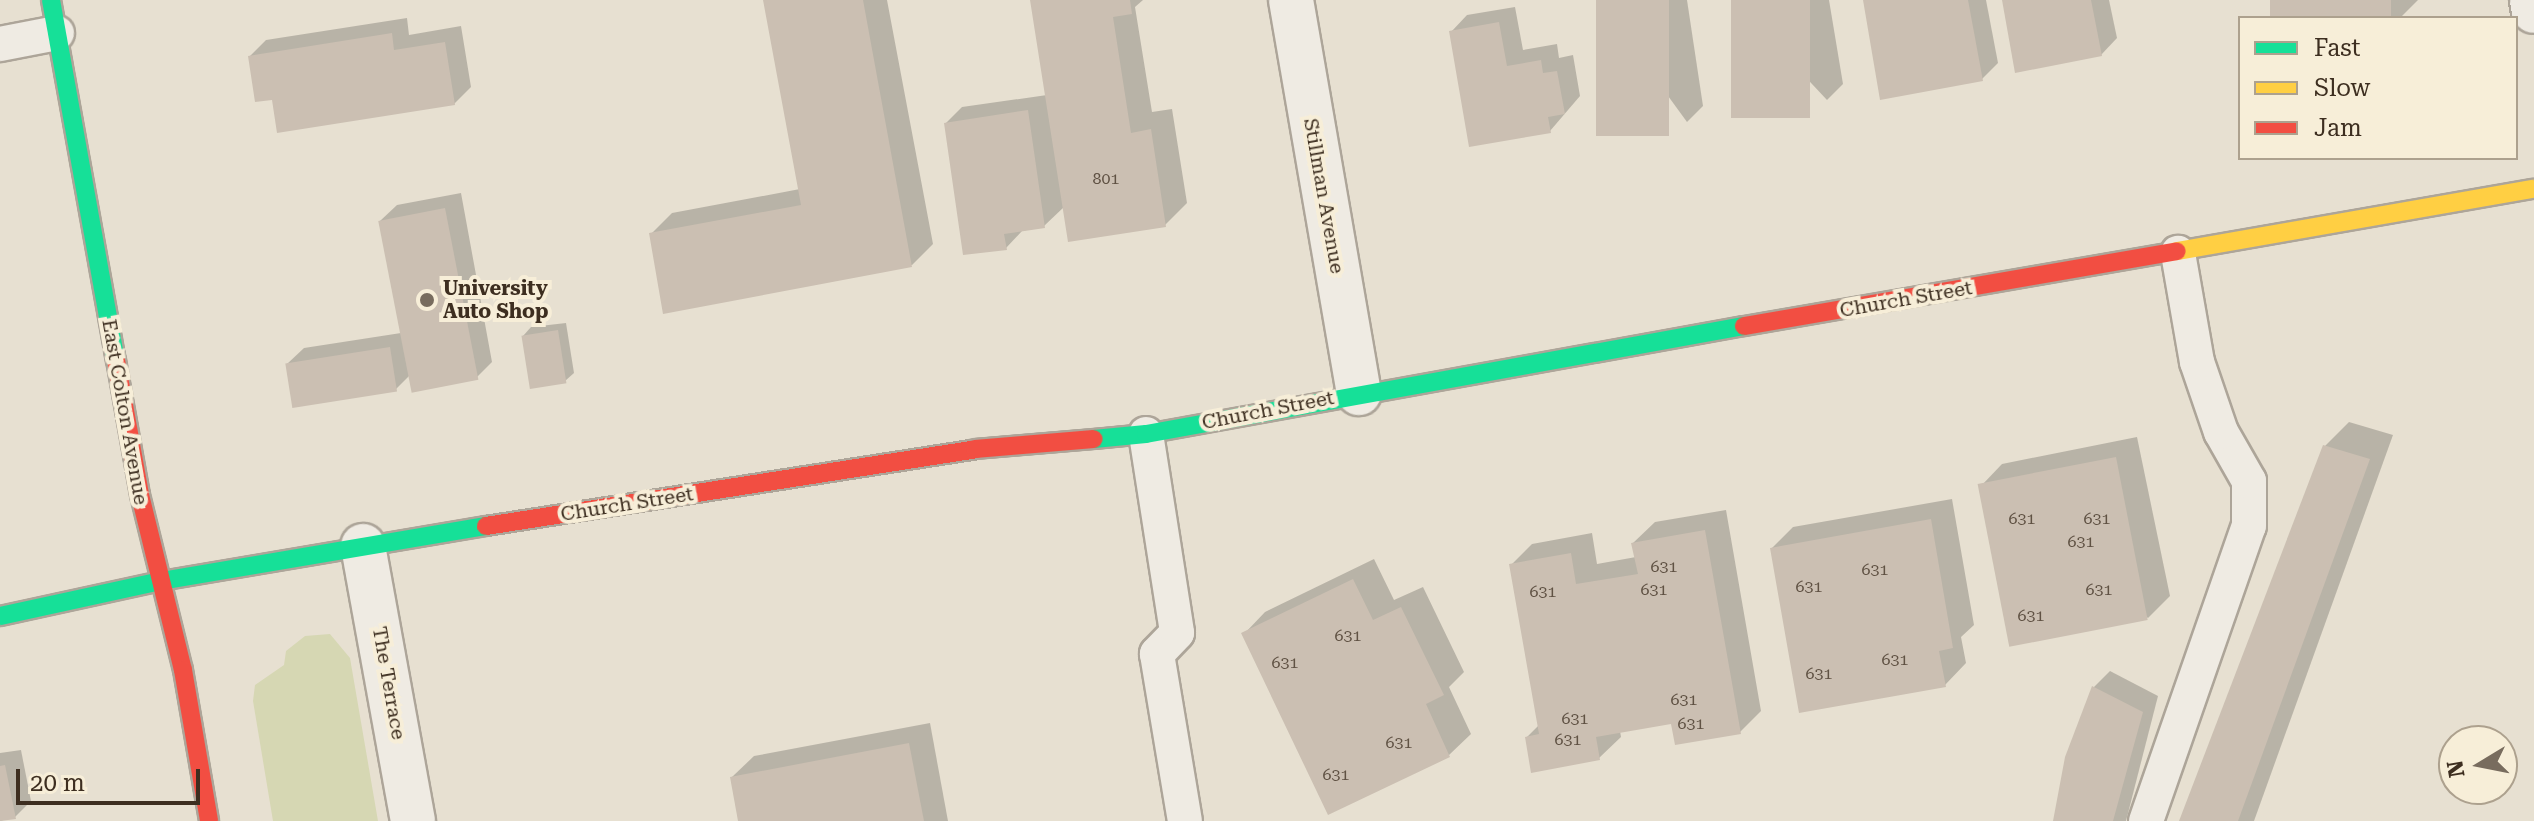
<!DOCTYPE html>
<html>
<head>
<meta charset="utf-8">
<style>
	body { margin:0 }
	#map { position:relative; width:2534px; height:821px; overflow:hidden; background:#e7e0d1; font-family:"Roboto Serif",serif }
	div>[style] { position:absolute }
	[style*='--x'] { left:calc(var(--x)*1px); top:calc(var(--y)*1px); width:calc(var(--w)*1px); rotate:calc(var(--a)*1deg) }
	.green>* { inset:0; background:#d6d7b3 }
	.shadow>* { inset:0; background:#0003 }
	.building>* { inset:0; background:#cbbfb2; transform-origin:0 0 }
	.roads { filter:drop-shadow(2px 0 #ada599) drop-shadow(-2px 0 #ada599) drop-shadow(0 2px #ada599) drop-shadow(0 -2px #ada599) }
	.lane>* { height:34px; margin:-17px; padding:0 17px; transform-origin:17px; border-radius:17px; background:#efebe3 }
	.street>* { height:44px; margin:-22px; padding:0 22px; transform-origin:22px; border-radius:22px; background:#efebe3 }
	.fast>* { height:18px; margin:-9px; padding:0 9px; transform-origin:9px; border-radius:9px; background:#16e098 }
	.slow>* { height:18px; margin:-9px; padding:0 9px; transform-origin:9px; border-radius:9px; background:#ffcf43 }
	.jam>* { height:18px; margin:-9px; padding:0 9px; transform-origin:9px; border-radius:9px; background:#f24e42 }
	.dots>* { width:22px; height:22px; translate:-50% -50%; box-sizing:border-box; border:4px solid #f7eed8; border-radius:50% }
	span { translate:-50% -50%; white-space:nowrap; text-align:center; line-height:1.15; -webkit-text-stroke:8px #f7eed8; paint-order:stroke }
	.number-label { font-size:16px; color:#605244 }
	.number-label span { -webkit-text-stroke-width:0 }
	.street-label { font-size:20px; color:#3d2e20 }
	.poi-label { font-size:20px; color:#3d2e20; font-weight:700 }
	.left { translate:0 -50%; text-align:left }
	.legend { position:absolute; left:2238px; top:16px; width:280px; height:144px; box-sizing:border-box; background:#f7eed8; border:2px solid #ada18e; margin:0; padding:10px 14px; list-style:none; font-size:24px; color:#3d2e20 }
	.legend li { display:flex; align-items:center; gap:16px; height:40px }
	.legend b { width:40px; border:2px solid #ada18e }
	.north { position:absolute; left:2438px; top:725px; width:80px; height:80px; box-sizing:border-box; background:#f7eed8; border:2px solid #ada18e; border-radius:50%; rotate:260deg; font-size:22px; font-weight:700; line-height:32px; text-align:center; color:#3d2e20 }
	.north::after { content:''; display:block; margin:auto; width:28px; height:36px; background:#786c5e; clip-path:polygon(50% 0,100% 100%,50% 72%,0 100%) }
	.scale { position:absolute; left:16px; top:769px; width:184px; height:36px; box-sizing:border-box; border:4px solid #3d2e20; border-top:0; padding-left:10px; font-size:24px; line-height:28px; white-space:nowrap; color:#3d2e20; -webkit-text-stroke:6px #f7eed8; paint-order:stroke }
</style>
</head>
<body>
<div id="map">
	<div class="green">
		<i style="clip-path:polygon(330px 634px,350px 658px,378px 821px,273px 821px,253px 701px,255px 685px,284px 665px,286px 651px,305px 636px)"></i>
	</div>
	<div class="shadow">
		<i style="clip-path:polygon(765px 0,887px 0,933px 244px,912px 265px,651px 234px,672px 213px,800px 189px)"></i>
		<i style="clip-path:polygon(1032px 0,1143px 0,1135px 7px,1152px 112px,1172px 109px,1187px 203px,1165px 225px,1064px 207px,1044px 226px,1022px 231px,1006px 248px,946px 123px,962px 107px,1047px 95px)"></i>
		<i style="clip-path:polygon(1598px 0,1687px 0,1703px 106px,1687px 122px)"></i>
		<i style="clip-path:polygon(1733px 0,1829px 0,1843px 84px,1827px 100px)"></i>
		<i style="clip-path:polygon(1865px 0,1986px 0,1998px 63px,1982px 79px)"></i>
		<i style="clip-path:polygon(2004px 0,2109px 0,2117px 38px,2101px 55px)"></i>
		<i style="clip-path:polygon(2272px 0,2418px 0,2400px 18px,2275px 18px)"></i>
		<i style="clip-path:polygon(1515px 7px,1523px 50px,1557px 44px,1559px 58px,1573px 55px,1580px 96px,1550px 131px,1451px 32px,1467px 15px)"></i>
		<i style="clip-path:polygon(407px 18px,409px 35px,461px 26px,471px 87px,454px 104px,274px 98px,250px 56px,266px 40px)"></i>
		<i style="clip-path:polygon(461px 193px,492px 362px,476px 378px,409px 376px,396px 389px,287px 364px,304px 348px,401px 333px,380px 221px,397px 205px)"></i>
		<i style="clip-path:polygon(566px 323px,574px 373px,565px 381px,523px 336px,531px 327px)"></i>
		<i style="clip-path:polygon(2349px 422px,2393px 435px,2254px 821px,2181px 821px,2325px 446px)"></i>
		<i style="clip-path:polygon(2137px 437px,2170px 596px,2148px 618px,1981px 486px,2002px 464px)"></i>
		<i style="clip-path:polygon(1952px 499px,1974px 625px,1961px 637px,1966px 663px,1945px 685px,1772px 548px,1793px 527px)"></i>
		<i style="clip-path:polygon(1726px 510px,1761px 711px,1740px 732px,1673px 721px,1620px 731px,1621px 737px,1599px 758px,1527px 737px,1539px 725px,1511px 565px,1532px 544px,1592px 533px,1597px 564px,1636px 557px,1633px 543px,1655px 522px)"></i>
		<i style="clip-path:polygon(1374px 559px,1394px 600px,1423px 587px,1464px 672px,1449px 687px,1471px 734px,1449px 755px,1329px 813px,1244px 634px,1265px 612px)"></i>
		<i style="clip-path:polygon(2110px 671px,2158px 696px,2126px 821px,2055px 821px,2067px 757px,2094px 687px)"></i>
		<i style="clip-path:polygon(930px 723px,948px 821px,740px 821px,732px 777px,754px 756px)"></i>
		<i style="clip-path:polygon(21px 750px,31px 801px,15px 817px,0 821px,0 753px)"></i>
	</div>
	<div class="building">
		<i style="clip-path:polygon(763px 0,863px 0,912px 267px,663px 314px,649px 233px,801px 205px)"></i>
		<i style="clip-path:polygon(1030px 0,1130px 0,1132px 14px,1113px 17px,1131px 133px,1151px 129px,1166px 227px,1068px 242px)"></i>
		<i style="left:1596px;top:0;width:73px;height:136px"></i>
		<i style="left:1731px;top:0;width:79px;height:118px"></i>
		<i style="clip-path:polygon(1863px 0,1968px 0,1983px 81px,1880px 100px)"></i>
		<i style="clip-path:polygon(2002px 0,2091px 0,2102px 56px,2015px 73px)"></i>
		<i style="left:2270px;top:0;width:121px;height:18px"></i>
		<i style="clip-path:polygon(1499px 22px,1507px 66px,1541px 60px,1543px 73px,1557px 71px,1565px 114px,1548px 117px,1551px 133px,1469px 147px,1449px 31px)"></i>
		<i style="clip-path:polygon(392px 33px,394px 50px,445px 42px,455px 105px,277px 133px,272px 100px,255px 102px,248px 56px)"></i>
		<i style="clip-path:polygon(1028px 110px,1045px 228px,1004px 234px,1007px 250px,963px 255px,944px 123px)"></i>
		<i style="left:445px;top:208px;width:175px;height:68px;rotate:79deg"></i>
		<i style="left:558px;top:330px;width:54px;height:37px;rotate:81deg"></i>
		<i style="left:390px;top:347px;width:45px;height:106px;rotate:81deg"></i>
		<i style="clip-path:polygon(2323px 445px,2370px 459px,2238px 821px,2179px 821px)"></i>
		<i style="left:2116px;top:457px;width:166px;height:141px;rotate:79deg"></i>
		<i style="clip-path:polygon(1931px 519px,1953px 648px,1939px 651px,1946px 687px,1799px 713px,1770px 548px)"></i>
		<i style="clip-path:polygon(1705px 530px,1741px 734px,1675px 745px,1671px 724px,1596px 737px,1600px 760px,1531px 773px,1525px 737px,1539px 734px,1509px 564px,1571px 553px,1576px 584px,1638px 574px,1631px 543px)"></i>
		<i style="clip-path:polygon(1353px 579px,1373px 620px,1401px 607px,1444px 695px,1426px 704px,1450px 757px,1328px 815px,1241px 633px)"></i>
		<i style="clip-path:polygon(2092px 686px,2143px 712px,2113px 821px,2053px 821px,2065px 757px)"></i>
		<i style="clip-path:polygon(909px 743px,924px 821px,738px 821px,730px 777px)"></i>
		<i style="clip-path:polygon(5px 765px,16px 819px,0 821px,0 766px)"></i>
	</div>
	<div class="roads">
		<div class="lane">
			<i style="--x:0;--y:44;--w:58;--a:-10.9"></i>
			<i style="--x:1146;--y:434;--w:201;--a:81.1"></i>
			<i style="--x:1177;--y:633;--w:29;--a:134"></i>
			<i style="--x:1157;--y:654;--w:169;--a:80.5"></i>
			<i style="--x:2146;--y:821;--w:312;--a:-70.8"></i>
			<i style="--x:2249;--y:526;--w:45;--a:-90"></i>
			<i style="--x:2249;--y:481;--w:56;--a:-119.7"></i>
			<i style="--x:2221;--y:432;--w:74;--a:-108.9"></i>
			<i style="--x:2197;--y:362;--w:111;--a:-99.9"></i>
		</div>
		<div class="street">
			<i style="--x:1291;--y:0;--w:399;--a:80.2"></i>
			<i style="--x:2532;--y:0;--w:11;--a:80"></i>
			<i style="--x:363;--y:546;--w:280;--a:79.7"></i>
		</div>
		<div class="fast">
			<i style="--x:51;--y:0;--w:366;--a:79.8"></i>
			<i style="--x:1094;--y:439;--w:52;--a:-5.5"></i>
			<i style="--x:1146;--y:434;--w:608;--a:-10.24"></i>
			<i style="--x:0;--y:616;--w:165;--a:-12.3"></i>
			<i style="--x:161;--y:581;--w:330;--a:-9.6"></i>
		</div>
		<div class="slow">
			<i style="--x:2177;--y:251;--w:362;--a:-9.9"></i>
		</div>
		<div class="jam">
			<i style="--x:1744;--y:326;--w:439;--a:-9.8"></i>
			<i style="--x:116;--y:360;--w:137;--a:79.9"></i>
			<i style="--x:140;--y:495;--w:180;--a:76.2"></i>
			<i style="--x:183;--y:670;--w:153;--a:80.2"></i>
			<i style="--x:486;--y:526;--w:495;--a:-8.9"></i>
			<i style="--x:975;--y:449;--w:119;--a:-4.8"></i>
		</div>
	</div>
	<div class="dots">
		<i style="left:427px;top:300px;background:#786c5e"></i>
	</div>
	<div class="number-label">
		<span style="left:1106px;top:179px">801</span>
		<span style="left:2022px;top:519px">631</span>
		<span style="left:2097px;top:519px">631</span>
		<span style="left:2081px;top:542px">631</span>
		<span style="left:1664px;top:567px">631</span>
		<span style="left:1875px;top:570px">631</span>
		<span style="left:1809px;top:587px">631</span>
		<span style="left:1654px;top:590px">631</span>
		<span style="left:2099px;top:590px">631</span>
		<span style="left:1543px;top:592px">631</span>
		<span style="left:2031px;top:616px">631</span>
		<span style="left:1348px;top:636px">631</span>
		<span style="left:1895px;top:660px">631</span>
		<span style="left:1285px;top:663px">631</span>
		<span style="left:1819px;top:674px">631</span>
		<span style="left:1684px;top:700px">631</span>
		<span style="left:1575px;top:719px">631</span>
		<span style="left:1691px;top:724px">631</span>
		<span style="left:1568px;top:740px">631</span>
		<span style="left:1399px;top:743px">631</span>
		<span style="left:1336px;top:775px">631</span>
	</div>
	<div class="street-label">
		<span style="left:1324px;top:196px;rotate:80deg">Stillman Avenue</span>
		<span style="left:1906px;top:299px;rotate:-10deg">Church Street</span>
		<span style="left:1268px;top:410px;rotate:-11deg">Church Street</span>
		<span style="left:125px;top:412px;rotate:80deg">East Colton Avenue</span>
		<span style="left:627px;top:504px;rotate:-9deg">Church Street</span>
		<span style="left:389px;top:683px;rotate:80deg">The Terrace</span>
	</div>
	<div class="poi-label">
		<span class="left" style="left:443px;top:300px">University<br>Auto Shop</span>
	</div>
	<ul class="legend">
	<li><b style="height:10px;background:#16e098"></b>Fast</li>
	<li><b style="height:10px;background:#ffcf43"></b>Slow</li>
	<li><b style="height:10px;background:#f24e42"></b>Jam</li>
	</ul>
	<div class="north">N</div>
	<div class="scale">20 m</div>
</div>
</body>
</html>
